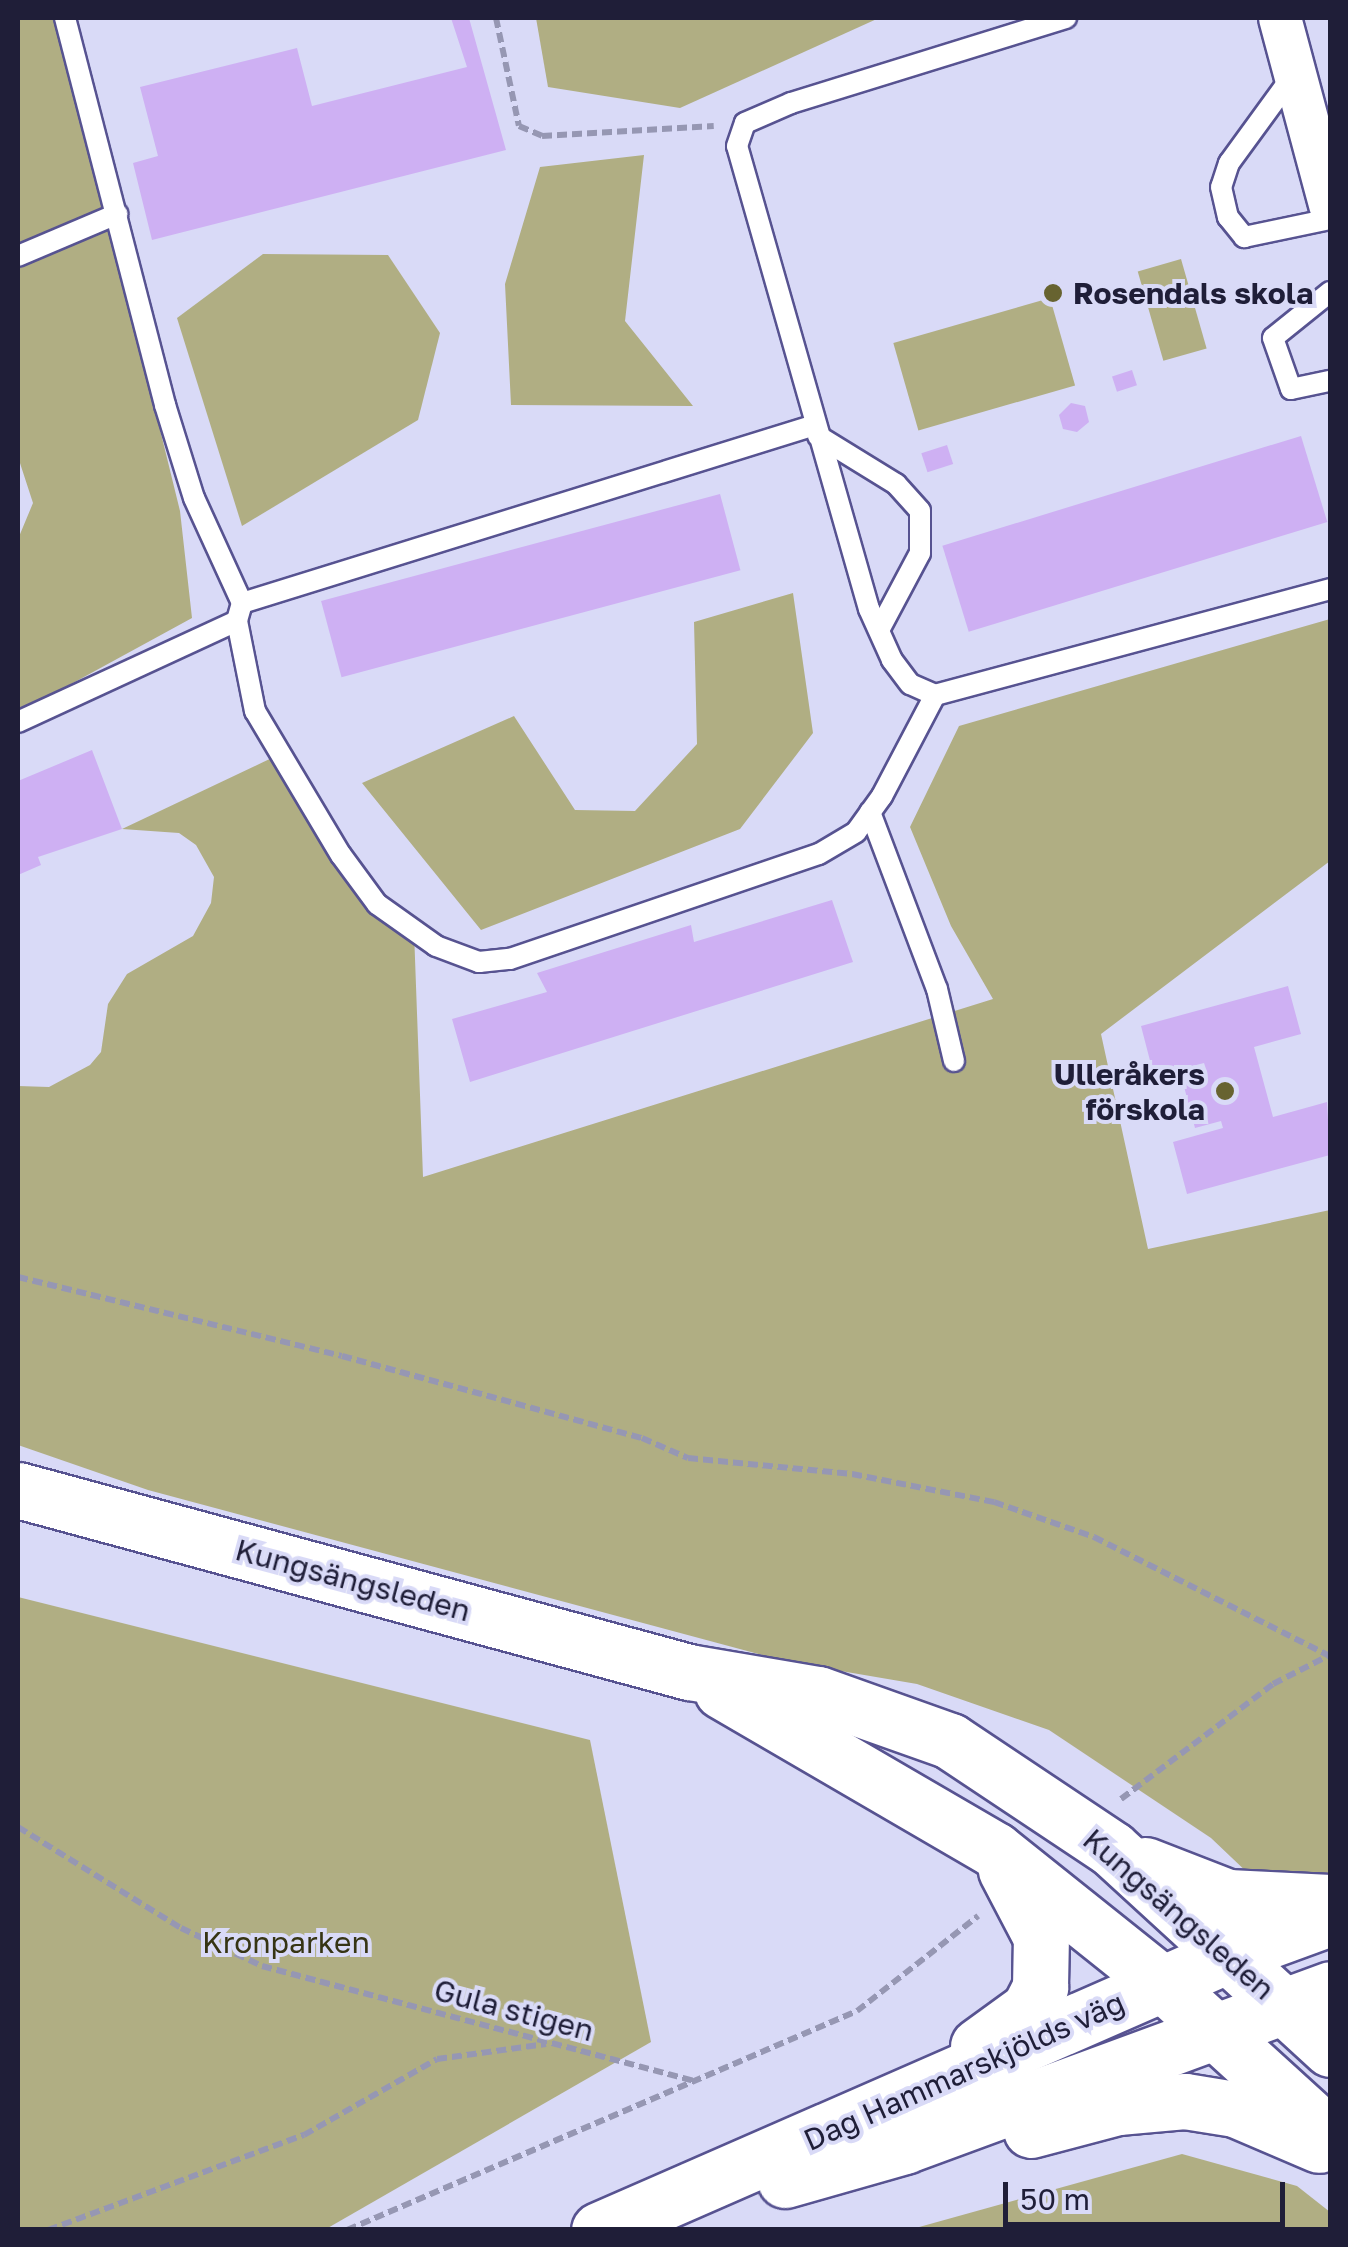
<!DOCTYPE html>
<html>
<head>
<meta charset="utf-8">
<style>
	body { margin:0 }
	#map { position:relative; width:1348px; height:2247px; overflow:hidden; background:#d9daf7; font-family:"Golos Text",sans-serif }
	div>[style] { position:absolute }
	[style*='--x'] { left:calc(var(--x)*1px); top:calc(var(--y)*1px); width:calc(var(--w)*1px); rotate:calc(var(--a)*1deg) }
	.green>* { inset:0; background:#b0ae83; transform-origin:0 0 }
	.building>* { inset:0; background:#ceb0f3; transform-origin:0 0 }
	.path>* { height:6px; margin-top:-3px; transform-origin:0; background:repeating-linear-gradient(90deg,#9697b3 0 10px,transparent 0 15px) }
	.roads { filter:drop-shadow(2px 0 #575391) drop-shadow(-2px 0 #575391) drop-shadow(0 2px #575391) drop-shadow(0 -2px #575391) }
	.lane>* { height:20px; margin:-10px; padding:0 10px; transform-origin:10px; border-radius:10px; background:#fff }
	.street>* { height:42px; margin:-21px; padding:0 21px; transform-origin:21px; border-radius:21px; background:#fff }
	.secondary>* { height:55px; margin:-27.5px; padding:0 27.5px; transform-origin:27.5px; border-radius:27.5px; background:#fff }
	.dots>* { width:28px; height:28px; translate:-50% -50%; box-sizing:border-box; border:5px solid #d9daf7; border-radius:50% }
	span { translate:-50% -50%; white-space:nowrap; text-align:center; line-height:1.15; -webkit-text-stroke:8px #d9daf7; paint-order:stroke }
	.poi-label { font-size:30px; color:#1f1e38; font-weight:700 }
	.left { translate:0 -50%; text-align:left }
	.right { translate:-100% -50%; text-align:right }
	.street-label { font-size:30px; color:#1f1e38 }
	.park-label { font-size:30px; color:#363414 }
	.frame { position:absolute; inset:0; border:20px solid #1f1e38; pointer-events:none }
	.scale { position:absolute; left:1003px; top:2182px; width:282px; height:45px; box-sizing:border-box; border:5px solid #1f1e38; border-top:0; padding-left:12px; font-size:30px; line-height:35px; white-space:nowrap; color:#1f1e38; -webkit-text-stroke:8px #d9daf7; paint-order:stroke }
</style>
</head>
<body>
<div id="map">
	<div class="green">
		<i style="clip-path:polygon(18px 18px,59px 18px,180px 511px,192px 618px,18px 713px,18px 539px,33px 503px,18px 457px)"></i>
		<i style="clip-path:polygon(536px 18px,879px 18px,680px 108px,548px 87px)"></i>
		<i style="clip-path:polygon(644px 155px,625px 321px,693px 406px,511px 405px,505px 284px,540px 167px)"></i>
		<i style="clip-path:polygon(263px 254px,388px 255px,440px 333px,418px 420px,242px 526px,177px 318px)"></i>
		<i style="left:1181px;top:259px;width:93px;height:45px;rotate:74deg"></i>
		<i style="left:1050px;top:298px;width:91px;height:163px;rotate:74deg"></i>
		<i style="clip-path:polygon(793px 593px,813px 733px,740px 829px,481px 930px,362px 783px,514px 716px,575px 810px,635px 811px,697px 744px,694px 622px)"></i>
		<i style="clip-path:polygon(1330px 619px,1330px 861px,1101px 1034px,1148px 1249px,1330px 1210px,1330px 1951px,1211px 1838px,1049px 1730px,917px 1684px,788px 1662px,148px 1490px,18px 1445px,18px 1086px,49px 1087px,90px 1065px,101px 1052px,108px 1004px,127px 974px,193px 936px,211px 903px,214px 877px,196px 845px,179px 833px,122px 829px,276px 756px,341px 855px,414px 931px,423px 1177px,993px 999px,951px 926px,910px 827px,959px 726px)"></i>
		<i style="clip-path:polygon(18px 1597px,590px 1740px,651px 2042px,326px 2229px,18px 2229px)"></i>
		<i style="clip-path:polygon(1182px 2154px,1297px 2186px,1330px 2212px,1330px 2229px,912px 2229px)"></i>
	</div>
	<div class="building">
		<i style="clip-path:polygon(451px 18px,469px 18px,506px 150px,152px 240px,133px 163px,158px 156px,140px 87px,297px 48px,312px 106px,467px 67px)"></i>
		<i style="left:1132px;top:370px;width:16px;height:21px;rotate:72deg"></i>
		<i style="clip-path:polygon(1071px 403px,1085px 406px,1089px 422px,1077px 432px,1063px 429px,1059px 415px)"></i>
		<i style="left:1301px;top:436px;width:90px;height:375px;rotate:73deg"></i>
		<i style="left:947px;top:445px;width:20px;height:27px;rotate:72deg"></i>
		<i style="left:720px;top:494px;width:79px;height:413px;rotate:75deg"></i>
		<i style="clip-path:polygon(92px 750px,122px 829px,38px 857px,41px 865px,18px 875px,18px 781px)"></i>
		<i style="clip-path:polygon(832px 900px,853px 962px,470px 1082px,452px 1019px,547px 992px,537px 973px,691px 925px,694px 942px)"></i>
		<i style="clip-path:polygon(1288px 986px,1301px 1034px,1254px 1047px,1273px 1117px,1327px 1102px,1330px 1155px,1187px 1194px,1173px 1142px,1223px 1128px,1221px 1121px,1195px 1128px,1182px 1079px,1207px 1072px,1204px 1063px,1154px 1076px,1141px 1026px)"></i>
	</div>
	<div class="path">
		<i style="--x:496;--y:18;--w:110;--a:78"></i>
		<i style="--x:519;--y:126;--w:25;--a:23"></i>
		<i style="--x:542;--y:136;--w:172;--a:-3.3"></i>
		<i style="--x:18;--y:1277;--w:333;--a:13.7"></i>
		<i style="--x:342;--y:1356;--w:311;--a:15.3"></i>
		<i style="--x:642;--y:1438;--w:50;--a:23.5"></i>
		<i style="--x:688;--y:1458;--w:165;--a:5.6"></i>
		<i style="--x:852;--y:1474;--w:145;--a:11.2"></i>
		<i style="--x:994;--y:1502;--w:106;--a:19.3"></i>
		<i style="--x:1094;--y:1537;--w:264;--a:26.8"></i>
		<i style="--x:1121;--y:1799;--w:191;--a:-37.1"></i>
		<i style="--x:1273;--y:1684;--w:64;--a:-27"></i>
		<i style="--x:18;--y:1827;--w:192;--a:31.8"></i>
		<i style="--x:181;--y:1928;--w:89;--a:25.1"></i>
		<i style="--x:262;--y:1966;--w:446;--a:14.9"></i>
		<i style="--x:48;--y:2230;--w:273;--a:-20.4"></i>
		<i style="--x:304;--y:2135;--w:153;--a:-29.7"></i>
		<i style="--x:437;--y:2059;--w:110;--a:-7.8"></i>
		<i style="--x:347;--y:2230;--w:555;--a:-23.24"></i>
		<i style="--x:857;--y:2011;--w:154;--a:-38.1"></i>
	</div>
	<div class="roads">
		<div class="lane">
			<i style="--x:65;--y:18;--w:400;--a:75.5"></i>
			<i style="--x:165;--y:405;--w:97;--a:72.7"></i>
			<i style="--x:194;--y:498;--w:115;--a:65.4"></i>
			<i style="--x:242;--y:603;--w:600;--a:-17.26"></i>
			<i style="--x:1294;--y:74;--w:110;--a:126.1"></i>
			<i style="--x:1229;--y:163;--w:25;--a:108"></i>
			<i style="--x:1221;--y:187;--w:31;--a:77"></i>
			<i style="--x:1228;--y:217;--w:26;--a:51"></i>
			<i style="--x:1244;--y:237;--w:88;--a:-11.8"></i>
			<i style="--x:18;--y:256;--w:108;--a:-23"></i>
			<i style="--x:1330;--y:292;--w:73;--a:141.1"></i>
			<i style="--x:1273;--y:338;--w:54;--a:70.6"></i>
			<i style="--x:1291;--y:389;--w:40;--a:-12"></i>
			<i style="--x:818;--y:436;--w:92;--a:31.6"></i>
			<i style="--x:896;--y:484;--w:36;--a:48"></i>
			<i style="--x:920;--y:511;--w:42;--a:90"></i>
			<i style="--x:920;--y:553;--w:87;--a:118"></i>
			<i style="--x:242;--y:603;--w:19;--a:106"></i>
			<i style="--x:237;--y:621;--w:92;--a:78.7"></i>
			<i style="--x:255;--y:711;--w:168;--a:59.2"></i>
			<i style="--x:341;--y:855;--w:61;--a:53.7"></i>
			<i style="--x:377;--y:904;--w:72;--a:35.4"></i>
			<i style="--x:436;--y:946;--w:46;--a:20.4"></i>
			<i style="--x:479;--y:962;--w:31;--a:-6"></i>
			<i style="--x:510;--y:959;--w:326;--a:-18.8"></i>
			<i style="--x:819;--y:854;--w:43;--a:-30.7"></i>
			<i style="--x:856;--y:832;--w:44;--a:-54.2"></i>
			<i style="--x:882;--y:796;--w:114;--a:-62.3"></i>
			<i style="--x:935;--y:695;--w:409;--a:-15"></i>
			<i style="--x:935;--y:695;--w:27;--a:-156"></i>
			<i style="--x:910;--y:684;--w:30;--a:-127"></i>
			<i style="--x:892;--y:660;--w:56;--a:-114.3"></i>
			<i style="--x:869;--y:609;--w:481;--a:-105.9"></i>
			<i style="--x:737;--y:146;--w:24;--a:-71"></i>
			<i style="--x:745;--y:123;--w:50;--a:-23.5"></i>
			<i style="--x:791;--y:103;--w:288;--a:-17.2"></i>
			<i style="--x:18;--y:722;--w:241;--a:-24.8"></i>
			<i style="--x:870;--y:812;--w:189;--a:69.3"></i>
			<i style="--x:937;--y:989;--w:74;--a:76.7"></i>
		</div>
		<div class="street">
			<i style="--x:1280;--y:18;--w:194;--a:75"></i>
		</div>
		<div class="secondary">
			<i style="--x:18;--y:1490;--w:695;--a:15.18"></i>
			<i style="--x:689;--y:1672;--w:131;--a:9.7"></i>
			<i style="--x:818;--y:1694;--w:140;--a:19.6"></i>
			<i style="--x:950;--y:1741;--w:195;--a:33.7"></i>
			<i style="--x:1112;--y:1849;--w:296;--a:42.5"></i>
			<i style="--x:722;--y:1691;--w:316;--a:30.2"></i>
			<i style="--x:995;--y:1850;--w:215;--a:38.6"></i>
			<i style="--x:1163;--y:1984;--w:226;--a:42.3"></i>
			<i style="--x:1145;--y:1865;--w:89;--a:21.1"></i>
			<i style="--x:1228;--y:1897;--w:102;--a:2.8"></i>
			<i style="--x:978;--y:2046;--w:63;--a:-36"></i>
			<i style="--x:1029;--y:2009;--w:25;--a:-63"></i>
			<i style="--x:1040;--y:1987;--w:50;--a:-88.9"></i>
			<i style="--x:1041;--y:1937;--w:76;--a:-117.6"></i>
			<i style="--x:1031;--y:2130;--w:90;--a:-14.8"></i>
			<i style="--x:1118;--y:2107;--w:67;--a:-5.1"></i>
			<i style="--x:1185;--y:2101;--w:51;--a:9.1"></i>
			<i style="--x:1235;--y:2109;--w:91;--a:23.2"></i>
			<i style="--x:785;--y:2180;--w:124;--a:-15.9"></i>
			<i style="--x:904;--y:2146;--w:454;--a:-20.2"></i>
			<i style="--x:599;--y:2230;--w:684;--a:-23.61"></i>
			<i style="--x:1226;--y:1956;--w:111;--a:-20.1"></i>
		</div>
	</div>
	<div class="dots">
		<i style="left:1053px;top:293px;background:#676330"></i>
		<i style="left:1225px;top:1091px;background:#676330"></i>
	</div>
	<div class="poi-label">
		<span class="left" style="left:1073px;top:293px">Rosendals skola</span>
		<span class="right" style="left:1205px;top:1091px">Ulleråkers<br>förskola</span>
	</div>
	<div class="street-label">
		<span style="left:353px;top:1580px;rotate:15deg">Kungsängsleden</span>
		<span style="left:1179px;top:1914px;rotate:41deg">Kungsängsleden</span>
		<span style="left:514px;top:2010px;rotate:15deg">Gula stigen</span>
		<span style="left:964px;top:2071px;rotate:-24deg">Dag Hammarskjölds väg</span>
	</div>
	<div class="park-label">
		<span style="left:286px;top:1942px">Kronparken</span>
	</div>
	<div class="frame"></div>
	<div class="scale">50 m</div>
</div>
</body>
</html>
